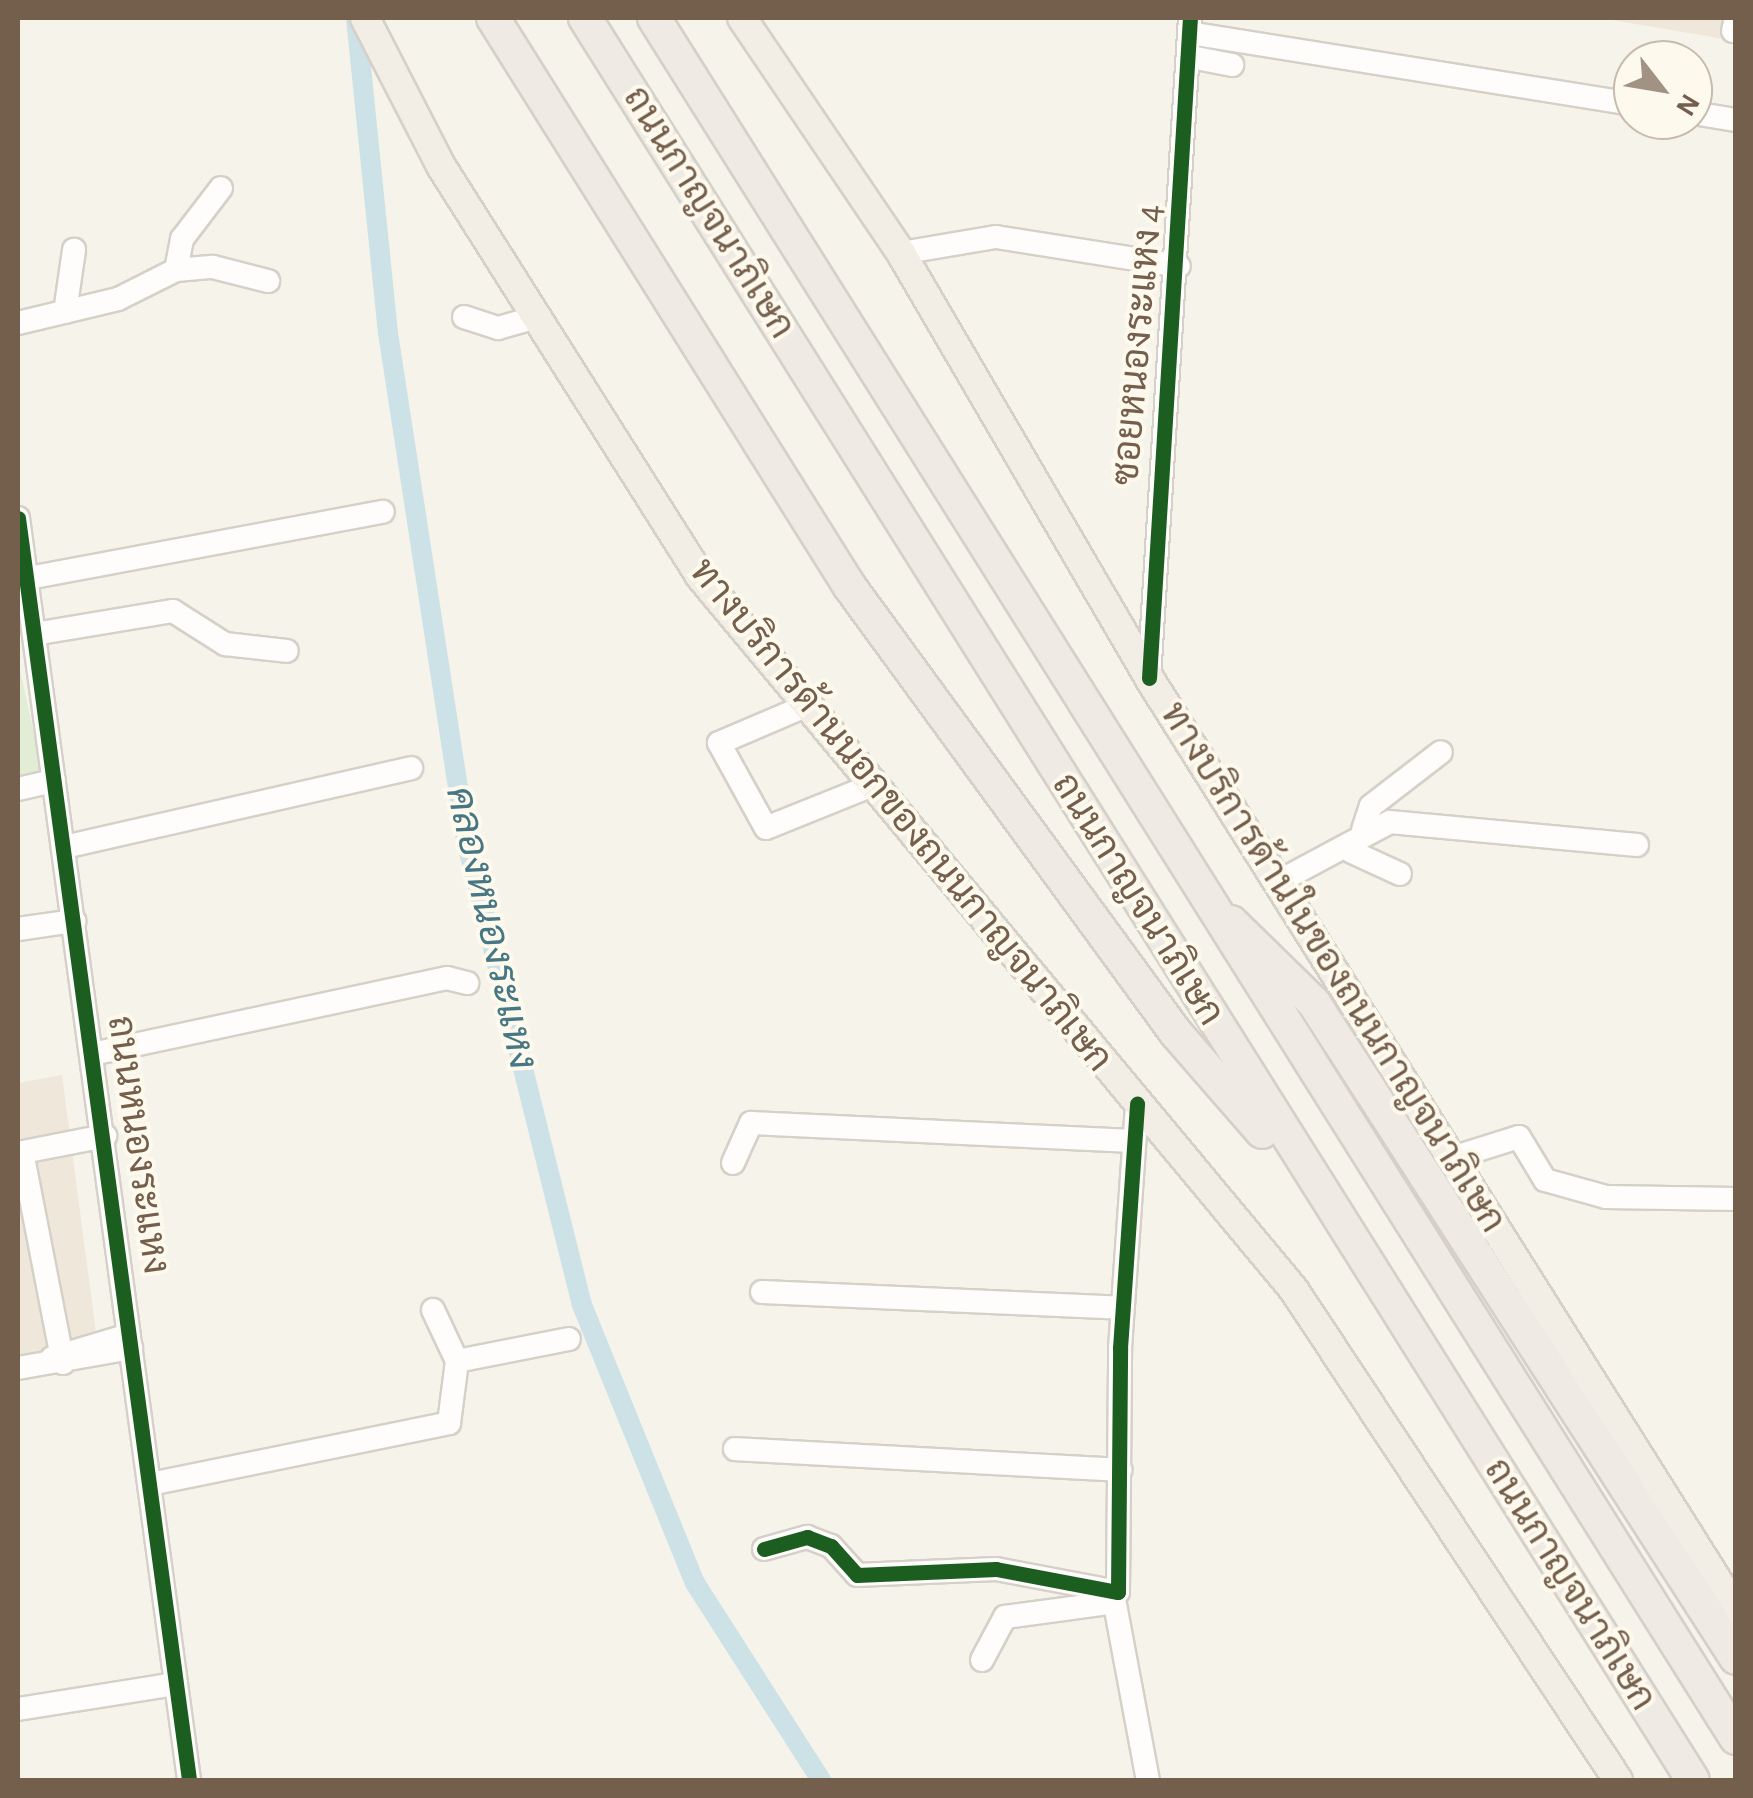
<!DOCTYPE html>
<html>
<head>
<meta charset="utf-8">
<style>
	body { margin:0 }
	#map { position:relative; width:1753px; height:1798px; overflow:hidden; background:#f6f3eb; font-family:"Alegreya Sans",Sarabun,sans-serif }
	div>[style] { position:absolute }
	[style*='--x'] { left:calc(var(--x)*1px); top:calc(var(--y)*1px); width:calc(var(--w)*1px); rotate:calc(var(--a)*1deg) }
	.residential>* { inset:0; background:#efe7d9 }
	.green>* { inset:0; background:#e2edd6 }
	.canal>* { height:20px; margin:-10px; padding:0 10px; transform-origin:10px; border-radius:10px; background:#cde2e6 }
	.roads { filter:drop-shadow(2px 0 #d5d0c8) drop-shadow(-2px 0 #d5d0c8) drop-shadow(0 2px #d5d0c8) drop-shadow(0 -2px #d5d0c8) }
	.minor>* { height:22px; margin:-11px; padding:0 11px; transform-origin:11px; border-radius:11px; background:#fefdfc }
	.major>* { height:28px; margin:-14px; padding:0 14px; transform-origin:14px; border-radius:14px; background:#f2eee6 }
	.highway>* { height:32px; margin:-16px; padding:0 16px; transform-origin:16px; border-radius:16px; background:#f0eae5 }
	.cycleway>* { height:15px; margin:-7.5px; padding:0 7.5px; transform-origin:7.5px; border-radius:7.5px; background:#1b5e20 }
	span { translate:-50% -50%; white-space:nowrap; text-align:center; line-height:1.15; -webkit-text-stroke:8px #fef9ed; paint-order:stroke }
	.street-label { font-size:38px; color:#745e4c }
	.water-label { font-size:40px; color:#477685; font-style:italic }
	.frame { position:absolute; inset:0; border:20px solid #745e4c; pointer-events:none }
	.north { position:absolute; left:1613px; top:40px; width:100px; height:100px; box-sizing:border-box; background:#fef9ed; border:2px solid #c7bbad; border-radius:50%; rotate:121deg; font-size:28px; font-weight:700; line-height:40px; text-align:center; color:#745e4c }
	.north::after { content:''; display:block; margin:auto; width:35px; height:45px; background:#a29284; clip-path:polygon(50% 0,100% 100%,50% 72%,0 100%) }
</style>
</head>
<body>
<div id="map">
	<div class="residential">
		<i style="clip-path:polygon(1600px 18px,1735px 18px,1735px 41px,1695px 34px)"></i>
		<i style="clip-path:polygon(62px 1075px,100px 1363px,18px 1380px,18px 1083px)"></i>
	</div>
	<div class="green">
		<i style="clip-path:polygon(18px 660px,42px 772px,18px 777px)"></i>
	</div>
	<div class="canal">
		<i style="--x:356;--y:18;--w:317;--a:84.2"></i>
		<i style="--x:388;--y:333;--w:513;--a:81.25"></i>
		<i style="--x:466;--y:840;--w:479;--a:76"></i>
		<i style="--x:582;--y:1305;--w:300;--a:67.9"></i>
		<i style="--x:695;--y:1583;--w:234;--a:57.4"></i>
	</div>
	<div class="roads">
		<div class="minor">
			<i style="--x:1733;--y:31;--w:13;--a:-77"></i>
			<i style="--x:1189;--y:33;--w:450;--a:9.1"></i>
			<i style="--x:1191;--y:57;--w:42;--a:11"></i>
			<i style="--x:1693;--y:113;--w:44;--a:9.2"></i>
			<i style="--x:901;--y:253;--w:96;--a:-9.6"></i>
			<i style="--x:996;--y:237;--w:185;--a:9"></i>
			<i style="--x:176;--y:270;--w:32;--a:-79"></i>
			<i style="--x:182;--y:239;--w:64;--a:-52.6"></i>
			<i style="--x:65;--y:312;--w:63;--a:-81.7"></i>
			<i style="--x:464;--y:317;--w:36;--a:18"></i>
			<i style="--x:498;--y:328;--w:41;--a:-15.8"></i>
			<i style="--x:18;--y:323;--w:103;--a:-13.5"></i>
			<i style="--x:118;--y:299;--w:65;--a:-26.6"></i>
			<i style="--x:176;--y:270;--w:37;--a:-5"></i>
			<i style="--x:213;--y:267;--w:57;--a:14.3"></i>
			<i style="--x:18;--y:518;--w:1274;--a:82.28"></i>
			<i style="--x:18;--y:580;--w:371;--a:-10.6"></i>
			<i style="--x:34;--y:634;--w:141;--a:-9.4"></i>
			<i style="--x:173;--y:611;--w:62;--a:32.4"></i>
			<i style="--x:225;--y:644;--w:62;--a:6.4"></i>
			<i style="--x:1149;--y:678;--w:661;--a:-86.45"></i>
			<i style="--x:808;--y:705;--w:97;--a:156.9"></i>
			<i style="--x:719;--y:743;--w:97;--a:61.1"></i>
			<i style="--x:766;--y:828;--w:115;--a:-21.9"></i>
			<i style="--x:18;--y:789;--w:37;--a:-13"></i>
			<i style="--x:1363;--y:830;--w:25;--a:-72"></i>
			<i style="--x:1371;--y:806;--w:88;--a:-37.6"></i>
			<i style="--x:64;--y:847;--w:356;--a:-12.8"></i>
			<i style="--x:1350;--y:851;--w:55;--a:24.7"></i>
			<i style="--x:1278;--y:882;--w:127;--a:-28.2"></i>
			<i style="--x:1390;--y:822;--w:248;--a:5.3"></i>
			<i style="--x:18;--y:929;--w:57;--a:-8.1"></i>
			<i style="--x:92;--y:1054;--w:363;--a:-12.1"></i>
			<i style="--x:447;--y:978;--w:21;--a:14"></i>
			<i style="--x:22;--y:1152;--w:215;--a:79"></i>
			<i style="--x:18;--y:1153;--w:89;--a:-11.1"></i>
			<i style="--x:1452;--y:1158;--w:70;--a:-17.4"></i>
			<i style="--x:1519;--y:1137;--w:50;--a:58.8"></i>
			<i style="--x:1545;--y:1180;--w:63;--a:15.6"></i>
			<i style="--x:1606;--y:1197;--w:130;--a:0.9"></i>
			<i style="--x:733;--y:1163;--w:44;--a:-65.8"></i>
			<i style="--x:751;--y:1123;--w:382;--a:2.7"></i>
			<i style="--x:762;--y:1292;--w:360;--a:2.5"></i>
			<i style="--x:433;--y:1310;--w:56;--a:64.8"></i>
			<i style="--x:52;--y:1358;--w:80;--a:-16.6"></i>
			<i style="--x:18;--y:1368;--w:115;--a:-10"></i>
			<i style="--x:735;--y:1449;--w:386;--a:3.1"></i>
			<i style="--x:155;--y:1483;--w:300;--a:-11.5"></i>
			<i style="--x:449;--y:1423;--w:63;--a:-82.6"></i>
			<i style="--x:457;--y:1361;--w:114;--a:-11.1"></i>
			<i style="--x:764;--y:1549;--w:45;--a:-15.6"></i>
			<i style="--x:807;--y:1537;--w:26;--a:21"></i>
			<i style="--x:831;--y:1546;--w:39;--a:48"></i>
			<i style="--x:857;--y:1575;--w:139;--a:-2.5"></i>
			<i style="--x:996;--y:1569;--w:124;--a:10.7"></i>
			<i style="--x:1118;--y:1592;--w:244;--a:-89.5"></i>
			<i style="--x:1120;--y:1348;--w:245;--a:-86"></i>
			<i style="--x:1114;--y:1599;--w:184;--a:79.4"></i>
			<i style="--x:982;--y:1660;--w:49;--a:-61.9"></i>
			<i style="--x:1005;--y:1617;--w:104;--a:-7.7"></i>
			<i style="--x:1108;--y:1603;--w:15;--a:-48"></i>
			<i style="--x:18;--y:1709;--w:160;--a:-9"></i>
		</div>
		<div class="major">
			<i style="--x:365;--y:18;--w:166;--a:62.8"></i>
			<i style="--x:441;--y:166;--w:485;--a:57.7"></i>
			<i style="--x:700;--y:576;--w:929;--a:50.24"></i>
			<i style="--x:1294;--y:1290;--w:587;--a:56.53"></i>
			<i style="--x:742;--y:18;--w:284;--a:55.9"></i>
			<i style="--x:901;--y:253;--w:492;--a:59.7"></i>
			<i style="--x:1149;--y:678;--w:1101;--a:57.8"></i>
		</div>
		<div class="highway">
			<i style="--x:493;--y:18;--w:672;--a:57.9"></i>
			<i style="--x:850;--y:587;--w:552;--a:53.84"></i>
			<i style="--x:1176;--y:1033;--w:131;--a:49"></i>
			<i style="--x:585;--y:18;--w:2081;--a:57.84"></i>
			<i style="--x:654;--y:18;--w:2032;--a:57.83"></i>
			<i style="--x:1231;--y:922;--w:116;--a:44.3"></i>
			<i style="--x:1314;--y:1003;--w:779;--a:57.21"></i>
		</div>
	</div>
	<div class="cycleway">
		<i style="--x:18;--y:518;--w:1274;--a:82.28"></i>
		<i style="--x:1149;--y:678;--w:661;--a:-86.45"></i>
		<i style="--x:764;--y:1549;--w:45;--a:-15.6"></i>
		<i style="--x:807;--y:1537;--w:26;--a:21"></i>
		<i style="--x:831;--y:1546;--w:39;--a:48"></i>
		<i style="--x:857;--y:1575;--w:139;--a:-2.5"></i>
		<i style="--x:996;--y:1569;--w:124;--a:10.7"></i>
		<i style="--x:1118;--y:1592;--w:244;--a:-89.5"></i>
		<i style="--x:1120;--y:1348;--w:245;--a:-86"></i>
	</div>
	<div class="street-label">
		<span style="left:708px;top:213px;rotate:58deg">ถนนกาญจนาภิเษก</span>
		<span style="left:1139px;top:345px;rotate:-85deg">ซอยหนองระแหง 4</span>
		<span style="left:900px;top:816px;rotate:51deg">ทางบริการด้านนอกของถนนกาญจนาภิเษก</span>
		<span style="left:1137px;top:900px;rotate:58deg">ถนนกาญจนาภิเษก</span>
		<span style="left:1332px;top:968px;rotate:58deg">ทางบริการด้านในของถนนกาญจนาภิเษก</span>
		<span style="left:137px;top:1145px;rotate:82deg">ถนนหนองระแหง</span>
		<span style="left:1569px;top:1585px;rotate:58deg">ถนนกาญจนาภิเษก</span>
	</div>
	<div class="water-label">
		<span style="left:491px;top:928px;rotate:77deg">คลองหนองระแหง</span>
	</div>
	<div class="frame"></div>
	<div class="north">N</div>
</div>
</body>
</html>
